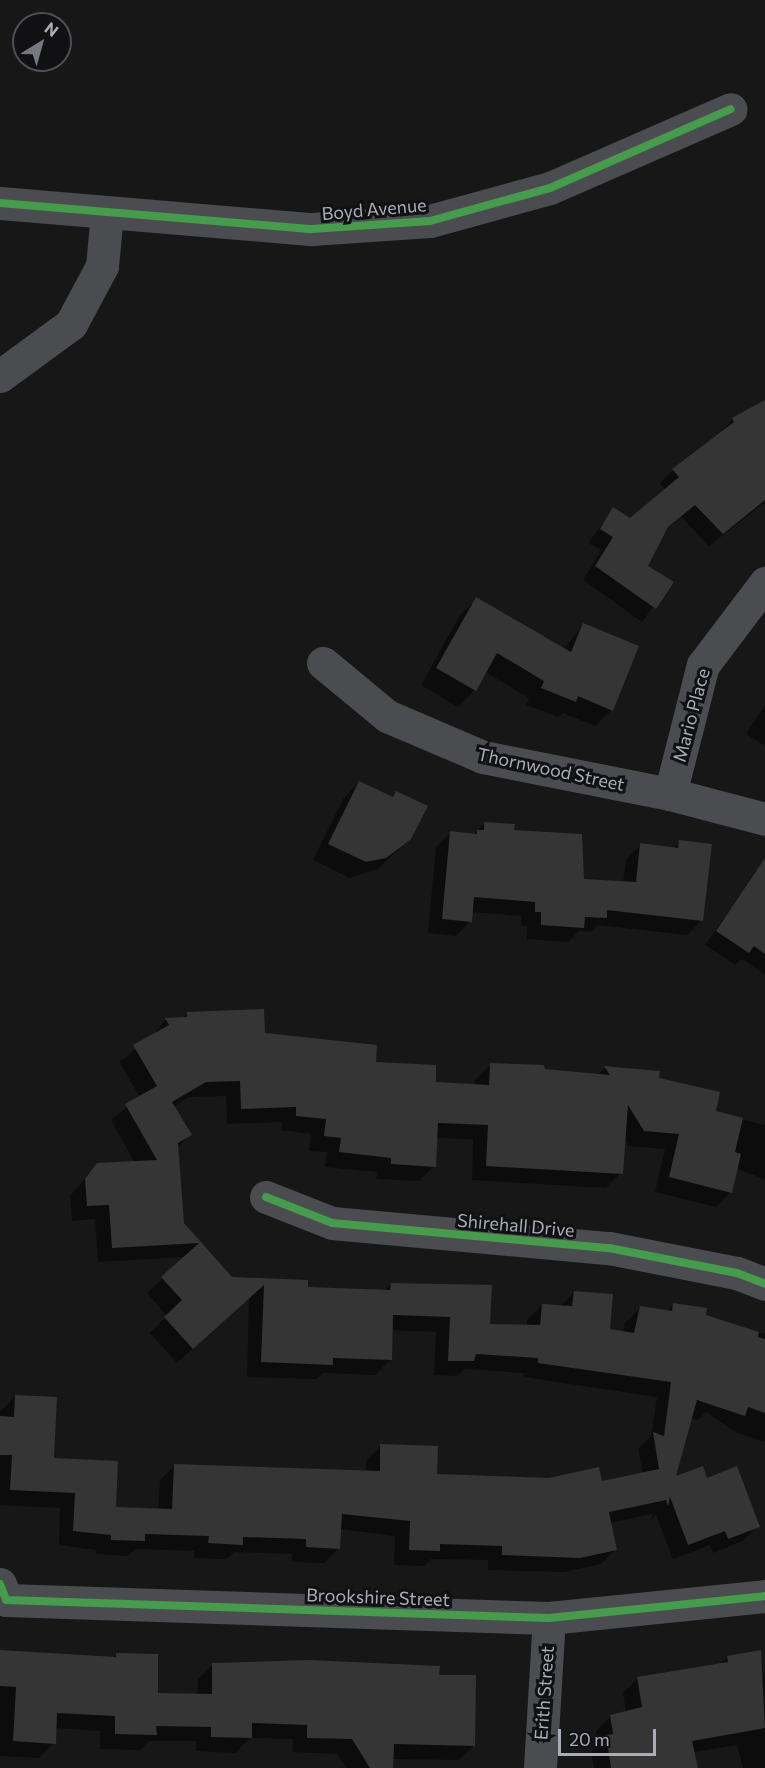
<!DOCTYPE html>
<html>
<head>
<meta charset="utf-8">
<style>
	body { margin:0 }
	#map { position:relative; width:765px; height:1768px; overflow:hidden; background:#171717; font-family:Commissioner,sans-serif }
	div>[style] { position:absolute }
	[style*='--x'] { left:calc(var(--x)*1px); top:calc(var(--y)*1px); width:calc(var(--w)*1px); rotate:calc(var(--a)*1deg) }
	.shadow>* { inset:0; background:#0007 }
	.building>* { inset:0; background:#353536 }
	.minor>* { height:33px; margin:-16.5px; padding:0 16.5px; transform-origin:16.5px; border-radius:16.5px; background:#4b4c50 }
	.cycleway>* { height:8px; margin:-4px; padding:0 4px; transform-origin:4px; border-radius:4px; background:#469c4c }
	span { translate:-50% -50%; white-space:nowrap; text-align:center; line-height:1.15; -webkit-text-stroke:6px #111113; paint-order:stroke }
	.street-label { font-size:18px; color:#a8adb8 }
	.north { position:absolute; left:12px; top:12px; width:60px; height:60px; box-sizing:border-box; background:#111113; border:2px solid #4d4f55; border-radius:50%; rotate:37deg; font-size:16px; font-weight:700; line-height:24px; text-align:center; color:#a8adb8 }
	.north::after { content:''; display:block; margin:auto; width:21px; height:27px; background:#757880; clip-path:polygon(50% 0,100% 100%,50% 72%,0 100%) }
	.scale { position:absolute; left:558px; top:1729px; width:98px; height:27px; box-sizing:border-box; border:3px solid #a8adb8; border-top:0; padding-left:8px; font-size:18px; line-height:21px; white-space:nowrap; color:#a8adb8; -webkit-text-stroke:4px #111113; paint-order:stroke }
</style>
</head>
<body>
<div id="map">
	<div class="shadow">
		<i style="clip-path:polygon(765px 402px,765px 502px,709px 546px,681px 517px,664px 531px,646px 566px,672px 582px,642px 622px,583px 580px,601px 550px,588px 543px,614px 509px,630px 519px,665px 490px,660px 483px,673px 470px,720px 434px,733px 419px)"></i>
		<i style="clip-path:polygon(476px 599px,564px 649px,583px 625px,612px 710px,595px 726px,563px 713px,558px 717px,526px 705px,529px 698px,485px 672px,475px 690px,458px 707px,421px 685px,460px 615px)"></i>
		<i style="clip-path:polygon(765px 705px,765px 746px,746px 734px)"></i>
		<i style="clip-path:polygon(359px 782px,391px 798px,396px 792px,410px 838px,378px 869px,349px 878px,313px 860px,343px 799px)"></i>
		<i style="clip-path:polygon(485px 823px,513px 832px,582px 880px,623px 883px,626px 860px,640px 845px,673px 849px,680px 842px,702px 920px,687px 935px,597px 925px,591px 932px,579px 931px,568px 942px,527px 939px,527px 926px,521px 926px,521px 916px,471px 912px,470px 921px,456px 936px,428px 933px,436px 847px,450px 833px,473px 835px)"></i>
		<i style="clip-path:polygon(761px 867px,765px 870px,765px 975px,742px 959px,735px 965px,705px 945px)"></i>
		<i style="clip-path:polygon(187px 1014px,374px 1063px,434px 1083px,475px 1086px,475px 1080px,490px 1065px,597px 1076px,605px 1068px,658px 1072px,657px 1080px,714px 1113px,765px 1125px,765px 1180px,736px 1168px,731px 1192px,716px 1207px,655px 1192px,665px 1149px,629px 1146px,624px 1138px,621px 1173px,606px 1188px,472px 1180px,473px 1139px,436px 1138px,434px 1166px,419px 1181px,376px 1179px,377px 1172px,325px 1167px,327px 1152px,309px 1151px,311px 1134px,281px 1130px,282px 1122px,227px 1124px,226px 1096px,189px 1097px,173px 1107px,190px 1135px,177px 1148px,182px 1224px,232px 1278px,306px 1288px,384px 1291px,391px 1284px,489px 1325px,527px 1326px,527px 1320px,542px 1305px,560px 1307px,574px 1292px,609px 1331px,623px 1333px,625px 1323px,640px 1308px,667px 1311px,673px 1305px,693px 1356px,728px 1324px,765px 1334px,765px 1442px,735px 1432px,706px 1412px,698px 1420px,690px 1418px,673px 1479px,707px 1480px,758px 1526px,743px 1541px,713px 1553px,710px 1545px,673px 1559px,656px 1515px,652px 1519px,652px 1514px,610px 1523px,616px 1549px,601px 1564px,564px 1572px,488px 1570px,488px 1560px,431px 1559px,424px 1566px,394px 1565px,395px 1536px,340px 1529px,339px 1548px,324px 1563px,292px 1562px,292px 1554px,234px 1552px,226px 1559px,194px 1558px,194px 1551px,136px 1549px,128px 1556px,96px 1554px,96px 1550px,59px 1545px,60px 1508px,0 1505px,0 1412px,15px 1396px,52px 1460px,115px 1508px,158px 1510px,160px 1480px,175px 1465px,366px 1472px,366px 1461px,381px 1445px,435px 1476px,600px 1483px,643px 1474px,638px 1449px,651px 1436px,657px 1397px,523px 1377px,524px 1373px,465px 1369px,458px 1376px,434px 1375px,436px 1332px,391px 1330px,390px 1360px,375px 1375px,323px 1373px,316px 1379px,247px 1377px,249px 1297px,177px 1363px,150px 1333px,167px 1316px,147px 1293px,185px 1257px,98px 1262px,95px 1219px,72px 1221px,70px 1196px,98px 1164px,135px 1163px,111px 1120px,140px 1097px,119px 1062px,152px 1036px,166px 1019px,182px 1019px)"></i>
		<i style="clip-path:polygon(760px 1651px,765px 1679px,765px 1768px,743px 1768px,737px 1745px,693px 1752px,696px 1768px,594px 1768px,591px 1752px,598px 1745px,596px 1731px,611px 1716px,626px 1712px,623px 1693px,638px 1678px,720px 1665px,727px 1657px)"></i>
		<i style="clip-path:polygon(0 1652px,113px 1658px,116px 1655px,156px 1694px,197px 1695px,198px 1679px,213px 1664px,438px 1676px,474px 1745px,459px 1760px,392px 1759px,391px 1768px,346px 1768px,337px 1754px,292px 1752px,293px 1739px,250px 1738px,235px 1753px,196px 1751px,196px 1741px,149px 1741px,140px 1750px,100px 1749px,100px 1731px,55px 1728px,54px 1743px,39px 1758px,0 1756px)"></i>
	</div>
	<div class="building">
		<i style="clip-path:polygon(765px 400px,765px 500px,723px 534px,695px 505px,668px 527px,648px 566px,674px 582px,656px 609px,595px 566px,613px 537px,600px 529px,613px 507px,630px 518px,679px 477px,672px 469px,734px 422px,732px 418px)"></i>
		<i style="clip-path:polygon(476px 597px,571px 652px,583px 623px,639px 646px,613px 711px,578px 696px,576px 702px,541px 688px,544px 681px,497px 653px,476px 691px,436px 668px)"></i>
		<i style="clip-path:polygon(359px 781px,393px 797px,396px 791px,428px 806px,411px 839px,386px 858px,366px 862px,328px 844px)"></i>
		<i style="clip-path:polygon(484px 822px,515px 824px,514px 830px,582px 834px,584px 879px,636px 882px,640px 843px,678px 848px,679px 840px,712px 844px,703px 921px,607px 910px,607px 918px,585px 917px,584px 928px,541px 925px,541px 912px,535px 912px,535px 902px,474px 897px,472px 922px,442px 919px,450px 831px,477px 834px,477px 830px,484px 830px)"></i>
		<i style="clip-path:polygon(765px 858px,765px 954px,754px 946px,749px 953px,716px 931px)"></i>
		<i style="clip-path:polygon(264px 1009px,265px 1033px,377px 1045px,376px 1062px,436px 1065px,436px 1082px,489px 1085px,490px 1063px,544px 1065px,545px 1069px,610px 1075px,604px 1066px,660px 1071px,659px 1078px,720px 1092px,716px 1111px,743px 1118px,735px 1152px,741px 1154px,732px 1193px,669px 1177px,679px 1134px,644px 1131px,628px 1105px,623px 1174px,486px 1166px,488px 1125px,438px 1123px,436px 1167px,391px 1164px,391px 1158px,339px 1152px,341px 1138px,324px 1136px,326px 1119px,296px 1116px,296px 1107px,241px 1109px,240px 1081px,206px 1082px,172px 1102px,192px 1135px,178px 1143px,184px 1223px,232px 1277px,308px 1280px,308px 1287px,390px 1290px,391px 1283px,492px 1285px,490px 1324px,540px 1325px,542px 1304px,572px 1306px,574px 1291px,613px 1294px,610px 1329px,634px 1333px,640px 1306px,672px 1311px,673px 1303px,707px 1308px,706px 1315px,759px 1332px,758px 1337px,765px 1339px,765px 1413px,748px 1407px,745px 1416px,697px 1400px,676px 1476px,703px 1466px,707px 1478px,737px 1466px,760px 1527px,728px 1539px,725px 1531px,688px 1545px,670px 1497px,668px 1506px,666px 1500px,609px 1512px,617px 1550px,580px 1558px,502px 1555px,502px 1546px,440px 1544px,440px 1551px,409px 1550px,410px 1521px,342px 1514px,340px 1549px,306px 1547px,306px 1539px,243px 1537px,243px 1545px,208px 1543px,209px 1536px,145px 1534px,145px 1541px,111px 1540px,111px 1535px,73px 1531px,75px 1493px,10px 1490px,12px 1455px,0 1455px,0 1416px,14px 1417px,15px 1395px,57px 1397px,54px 1458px,118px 1461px,116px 1507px,172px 1509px,174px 1464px,380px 1471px,380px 1444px,438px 1446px,437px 1474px,549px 1478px,599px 1467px,602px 1481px,659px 1469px,653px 1432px,664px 1436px,671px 1382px,538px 1363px,538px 1358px,476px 1354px,474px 1361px,448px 1361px,450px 1317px,393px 1315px,392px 1360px,333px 1358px,333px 1365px,261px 1362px,264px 1285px,193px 1349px,164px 1317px,182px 1300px,161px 1277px,199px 1243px,112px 1248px,109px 1205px,87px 1206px,85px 1179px,97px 1163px,157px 1160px,125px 1104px,157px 1086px,133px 1045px,169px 1025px,165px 1018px,187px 1017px,187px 1012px)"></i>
		<i style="clip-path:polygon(0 1650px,116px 1657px,116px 1653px,158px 1654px,158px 1693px,212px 1694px,212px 1663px,309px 1660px,440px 1666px,439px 1675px,476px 1675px,475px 1746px,394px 1744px,393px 1768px,370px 1768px,352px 1739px,307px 1738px,307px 1725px,252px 1723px,252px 1738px,211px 1737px,211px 1727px,156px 1726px,157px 1735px,115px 1734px,115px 1716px,57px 1713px,56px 1744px,13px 1741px,16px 1687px,0 1686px)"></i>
		<i style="clip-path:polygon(761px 1650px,765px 1728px,692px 1741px,698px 1768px,611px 1768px,606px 1735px,613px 1734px,610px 1715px,642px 1707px,637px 1677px,728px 1662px,727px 1656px)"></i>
	</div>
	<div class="minor">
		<i style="--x:0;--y:203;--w:313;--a:4.8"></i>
		<i style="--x:312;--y:229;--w:118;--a:-3.9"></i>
		<i style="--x:430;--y:221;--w:124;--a:-15.4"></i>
		<i style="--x:550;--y:188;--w:197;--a:-23.6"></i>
		<i style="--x:0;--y:376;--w:88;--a:-36.2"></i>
		<i style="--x:71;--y:324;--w:66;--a:-61.9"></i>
		<i style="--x:102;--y:266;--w:53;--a:-84.6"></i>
		<i style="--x:323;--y:663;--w:83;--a:39.6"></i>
		<i style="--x:387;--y:716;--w:104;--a:23.1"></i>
		<i style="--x:483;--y:757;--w:191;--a:11.2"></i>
		<i style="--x:670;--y:794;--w:98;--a:14.7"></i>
		<i style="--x:670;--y:794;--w:133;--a:-75.7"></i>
		<i style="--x:703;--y:665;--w:103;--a:-52.9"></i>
		<i style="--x:266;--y:1197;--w:71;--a:21.5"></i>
		<i style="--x:332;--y:1223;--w:278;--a:5.2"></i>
		<i style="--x:609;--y:1248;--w:130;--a:11.1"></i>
		<i style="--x:737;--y:1273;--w:30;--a:21"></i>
		<i style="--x:0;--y:1584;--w:17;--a:69"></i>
		<i style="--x:6;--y:1600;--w:543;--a:1.9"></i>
		<i style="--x:549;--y:1618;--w:217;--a:-5.8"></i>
		<i style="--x:540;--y:1768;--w:150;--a:-86.6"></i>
	</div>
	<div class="cycleway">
		<i style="--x:0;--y:203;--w:313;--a:4.8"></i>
		<i style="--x:312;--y:229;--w:118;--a:-3.9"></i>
		<i style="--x:430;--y:221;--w:124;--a:-15.4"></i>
		<i style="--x:550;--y:188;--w:197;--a:-23.6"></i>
		<i style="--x:266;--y:1197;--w:71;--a:21.5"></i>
		<i style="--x:332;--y:1223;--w:278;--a:5.2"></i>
		<i style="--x:609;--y:1248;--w:130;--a:11.1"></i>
		<i style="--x:737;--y:1273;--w:30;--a:21"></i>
		<i style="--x:0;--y:1584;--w:17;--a:69"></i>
		<i style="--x:6;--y:1600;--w:543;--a:1.9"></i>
		<i style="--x:549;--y:1618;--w:217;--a:-5.8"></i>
	</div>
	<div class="street-label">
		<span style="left:374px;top:209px;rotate:-5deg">Boyd Avenue</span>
		<span style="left:691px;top:715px;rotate:-75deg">Mario Place</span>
		<span style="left:551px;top:769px;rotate:12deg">Thornwood Street</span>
		<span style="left:516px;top:1225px;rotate:5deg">Shirehall Drive</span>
		<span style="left:378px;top:1597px;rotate:2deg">Brookshire Street</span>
		<span style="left:544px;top:1693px;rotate:-86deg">Erith Street</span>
	</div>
	<div class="north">N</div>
	<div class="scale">20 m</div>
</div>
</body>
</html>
